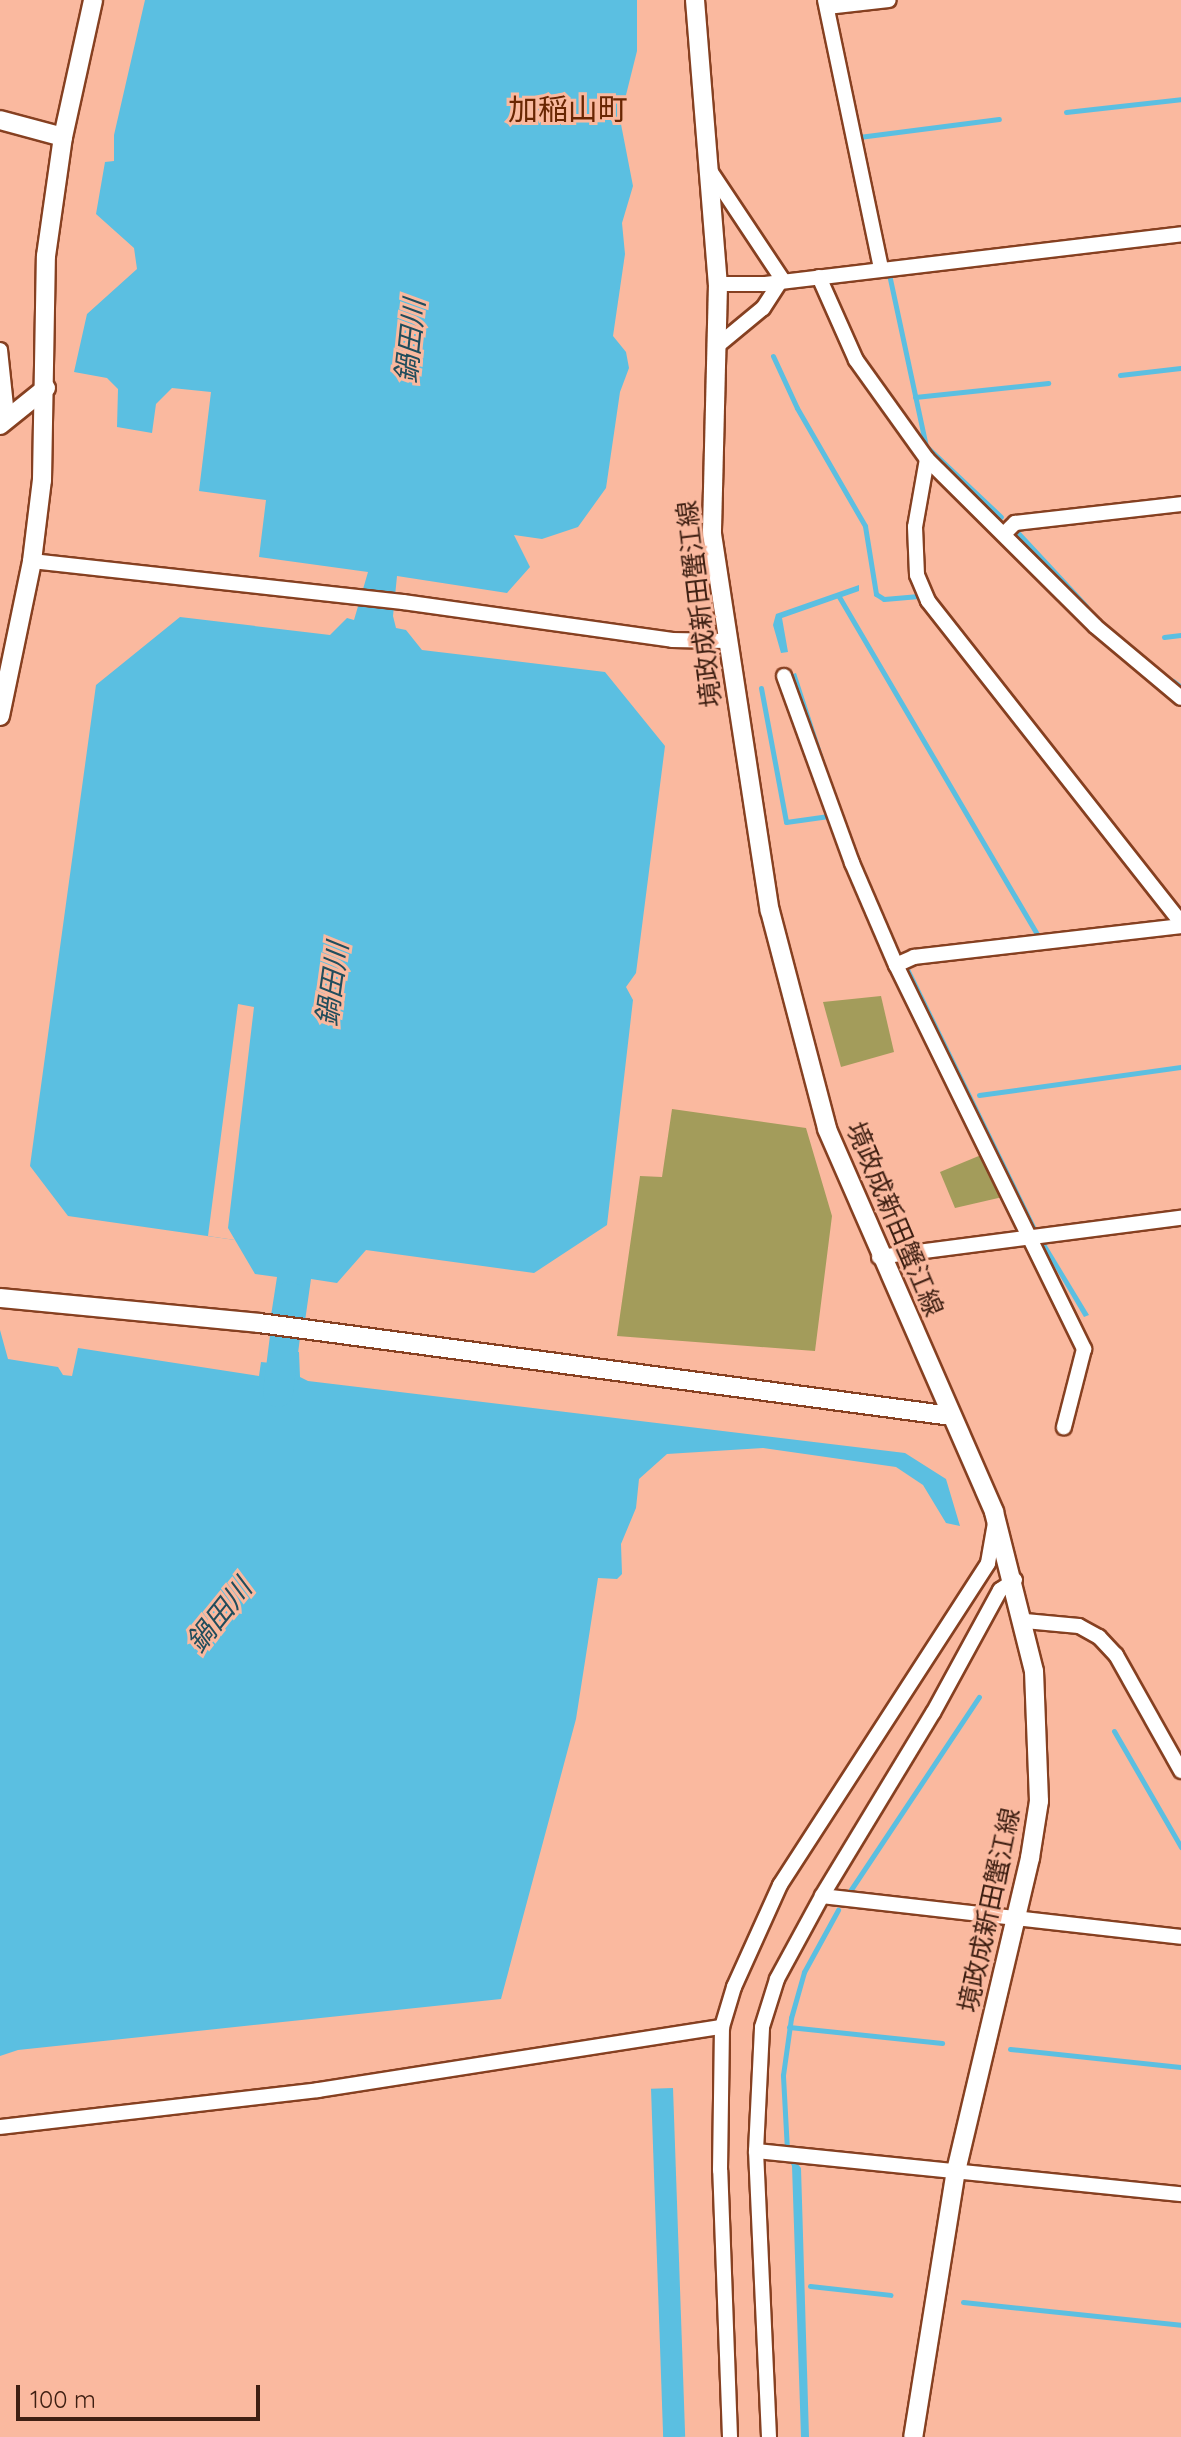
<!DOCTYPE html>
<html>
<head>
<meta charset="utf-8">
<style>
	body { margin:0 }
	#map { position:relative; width:1181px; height:2437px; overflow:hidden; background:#fab99f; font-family:Quicksand,"Noto Sans JP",sans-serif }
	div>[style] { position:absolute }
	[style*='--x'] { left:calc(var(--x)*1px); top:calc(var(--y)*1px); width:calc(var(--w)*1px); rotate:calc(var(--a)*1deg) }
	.green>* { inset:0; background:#a39c5b }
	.water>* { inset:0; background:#5bbfe1; transform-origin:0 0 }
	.pier>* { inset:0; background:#fab99f }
	.stream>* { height:5px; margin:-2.5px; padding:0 2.5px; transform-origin:2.5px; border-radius:2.5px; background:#5bbfe1 }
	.river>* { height:30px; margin:-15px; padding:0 15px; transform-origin:15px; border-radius:15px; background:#5bbfe1 }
	.roads { filter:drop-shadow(2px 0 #864021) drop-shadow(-2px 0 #864021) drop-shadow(0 2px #864021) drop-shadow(0 -2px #864021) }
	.street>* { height:14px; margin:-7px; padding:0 7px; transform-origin:7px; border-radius:7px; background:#fff }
	.secondary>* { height:18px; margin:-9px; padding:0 9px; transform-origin:9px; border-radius:9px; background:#fff }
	span { translate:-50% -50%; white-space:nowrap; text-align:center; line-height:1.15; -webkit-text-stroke:6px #fab99f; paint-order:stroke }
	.street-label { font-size:26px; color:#3e1f12 }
	.water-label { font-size:28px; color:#214d5c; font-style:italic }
	.quarter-label { font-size:30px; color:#692603 }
	.scale { position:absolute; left:16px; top:2385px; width:244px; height:36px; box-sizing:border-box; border:4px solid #3e1f12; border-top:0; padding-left:10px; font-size:24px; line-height:28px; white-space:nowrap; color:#3e1f12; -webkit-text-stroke:6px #fab99f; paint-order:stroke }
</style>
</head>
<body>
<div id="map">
	<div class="green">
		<i style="clip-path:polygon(881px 996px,894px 1052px,841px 1067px,823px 1002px)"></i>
		<i style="clip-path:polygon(672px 1109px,806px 1128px,832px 1216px,815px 1351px,617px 1336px,640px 1176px,662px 1177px)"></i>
		<i style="clip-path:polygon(986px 1153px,1007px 1196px,955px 1208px,940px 1172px)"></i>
	</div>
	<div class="water">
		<i style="clip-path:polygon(145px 0,637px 0,637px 51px,620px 119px,633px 186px,622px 223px,625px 254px,613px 336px,626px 352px,629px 368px,620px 392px,606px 488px,578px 527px,542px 539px,514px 535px,530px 567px,507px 593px,397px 576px,393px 616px,396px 628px,406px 630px,422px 650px,605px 672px,665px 746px,636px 973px,626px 987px,633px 1000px,607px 1225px,534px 1273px,366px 1250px,337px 1283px,311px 1279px,304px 1328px,270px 1322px,277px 1277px,255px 1274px,235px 1240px,68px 1216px,30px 1166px,96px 685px,180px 617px,330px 635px,347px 618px,354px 620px,368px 572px,259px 557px,266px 500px,199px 491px,211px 392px,172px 388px,156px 404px,152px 433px,117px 427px,118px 389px,107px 378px,74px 372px,87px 314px,137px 269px,134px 248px,96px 214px,105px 162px,114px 161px,114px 135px)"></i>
		<i style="clip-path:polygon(859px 585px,859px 591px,782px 618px,788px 652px,781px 653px,773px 625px,776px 614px)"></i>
		<i style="clip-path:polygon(796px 673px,844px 820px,898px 955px,881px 925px,790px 675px)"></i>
		<i style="clip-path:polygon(910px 969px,1037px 1229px,1032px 1230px,905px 972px)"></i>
		<i style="clip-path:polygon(1041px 1244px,1046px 1244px,1089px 1315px,1084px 1317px)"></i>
		<i style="clip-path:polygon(0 1330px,8px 1359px,58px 1367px,63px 1375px,72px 1376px,78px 1348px,259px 1376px,261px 1362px,271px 1363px,273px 1349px,299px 1352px,300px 1377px,308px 1381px,905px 1453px,946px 1479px,960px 1526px,946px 1523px,923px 1485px,896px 1467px,763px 1448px,667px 1454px,639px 1479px,636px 1508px,621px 1544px,622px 1574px,617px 1579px,598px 1578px,576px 1719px,501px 1999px,18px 2050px,0 2056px)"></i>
		<i style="left:673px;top:2088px;width:349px;height:22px;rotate:88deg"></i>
		<i style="clip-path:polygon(782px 2145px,801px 2168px,809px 2437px,801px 2437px,792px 2166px)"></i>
	</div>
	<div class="pier">
		<i style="clip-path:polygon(238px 1004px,254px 1007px,228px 1228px,235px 1240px,208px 1236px)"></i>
	</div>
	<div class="stream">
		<i style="--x:1066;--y:112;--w:116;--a:-6.4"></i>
		<i style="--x:859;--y:137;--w:141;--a:-7.3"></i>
		<i style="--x:889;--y:274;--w:176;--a:77.9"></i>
		<i style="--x:926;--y:446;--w:103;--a:43.4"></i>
		<i style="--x:773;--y:356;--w:57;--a:65.2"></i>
		<i style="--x:797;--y:408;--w:136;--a:60"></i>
		<i style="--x:865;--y:526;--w:69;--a:80.8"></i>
		<i style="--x:876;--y:594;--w:9;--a:32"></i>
		<i style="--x:884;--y:599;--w:32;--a:-5"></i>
		<i style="--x:1120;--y:375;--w:61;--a:-6.5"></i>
		<i style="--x:915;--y:397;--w:134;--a:-6"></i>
		<i style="--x:1018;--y:533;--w:100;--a:47"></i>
		<i style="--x:838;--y:595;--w:392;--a:59.6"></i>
		<i style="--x:1164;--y:637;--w:17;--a:-7"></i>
		<i style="--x:1173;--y:681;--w:10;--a:37"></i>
		<i style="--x:761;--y:688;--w:136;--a:79.4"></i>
		<i style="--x:786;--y:822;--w:43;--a:-7.9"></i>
		<i style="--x:979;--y:1095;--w:204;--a:-7.9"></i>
		<i style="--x:1114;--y:1731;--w:134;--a:60"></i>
		<i style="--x:850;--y:1891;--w:233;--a:-56.4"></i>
		<i style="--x:789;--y:2027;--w:154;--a:6"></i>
		<i style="--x:1010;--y:2049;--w:172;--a:6"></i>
		<i style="--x:787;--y:2150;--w:75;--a:-93.1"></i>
		<i style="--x:783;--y:2075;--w:58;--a:-82"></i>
		<i style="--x:791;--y:2018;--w:48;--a:-74.2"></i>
		<i style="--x:804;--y:1972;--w:71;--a:-61.3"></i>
		<i style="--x:810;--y:2286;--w:81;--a:6.3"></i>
		<i style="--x:963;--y:2302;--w:219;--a:6"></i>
	</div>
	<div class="river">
		<i style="--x:278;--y:1392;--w:96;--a:-82.8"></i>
	</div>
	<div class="roads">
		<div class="street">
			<i style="--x:825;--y:0;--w:274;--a:78.2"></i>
			<i style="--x:827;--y:7;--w:62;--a:-6.4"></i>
			<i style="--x:709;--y:169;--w:132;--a:56.4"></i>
			<i style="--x:782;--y:279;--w:35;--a:123"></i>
			<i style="--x:763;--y:308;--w:60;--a:140.4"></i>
			<i style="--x:819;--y:277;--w:91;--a:66"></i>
			<i style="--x:856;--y:360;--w:122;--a:54.4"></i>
			<i style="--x:927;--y:459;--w:237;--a:44.8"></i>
			<i style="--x:1095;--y:626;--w:112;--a:39.9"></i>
			<i style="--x:718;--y:284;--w:46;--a:0"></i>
			<i style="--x:764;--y:284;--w:420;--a:-6.8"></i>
			<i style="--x:0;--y:350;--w:66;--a:83.9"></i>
			<i style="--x:927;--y:459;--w:69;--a:100"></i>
			<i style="--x:915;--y:527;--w:48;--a:87.6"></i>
			<i style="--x:917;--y:575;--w:28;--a:67"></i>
			<i style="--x:928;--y:601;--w:410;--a:51.8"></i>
			<i style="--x:1004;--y:534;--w:16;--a:-45"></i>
			<i style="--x:1015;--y:523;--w:167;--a:-6.5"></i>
			<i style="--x:32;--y:561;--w:373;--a:6.3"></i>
			<i style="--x:403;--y:602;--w:272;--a:8"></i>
			<i style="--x:672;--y:640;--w:55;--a:1"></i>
			<i style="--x:784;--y:676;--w:199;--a:70"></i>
			<i style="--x:852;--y:863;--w:111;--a:66.7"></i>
			<i style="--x:896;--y:965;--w:428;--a:63.9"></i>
			<i style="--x:1084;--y:1349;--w:81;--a:104.4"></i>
			<i style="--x:896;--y:965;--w:20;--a:-24"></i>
			<i style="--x:914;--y:957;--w:269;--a:-6.6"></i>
			<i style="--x:879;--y:1257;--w:305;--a:-7.4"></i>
			<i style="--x:1025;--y:1621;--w:54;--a:5.3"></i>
			<i style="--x:1079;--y:1626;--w:23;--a:29"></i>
			<i style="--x:1099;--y:1637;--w:25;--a:47"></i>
			<i style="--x:1116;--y:1655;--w:133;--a:60.7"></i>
			<i style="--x:822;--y:1896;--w:361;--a:6.5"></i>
			<i style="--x:0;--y:2127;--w:320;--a:-6.6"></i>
			<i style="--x:318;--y:2090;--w:409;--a:-8.9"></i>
			<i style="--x:756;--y:2151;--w:427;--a:5.8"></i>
			<i style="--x:730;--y:2437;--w:267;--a:-92.1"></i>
			<i style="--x:720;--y:2170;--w:143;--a:-89.2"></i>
			<i style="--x:722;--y:2027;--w:42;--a:-73.3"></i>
			<i style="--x:734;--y:1987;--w:112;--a:-65.7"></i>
			<i style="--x:780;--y:1885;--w:383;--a:-57.1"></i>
			<i style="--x:988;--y:1563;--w:41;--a:-80.1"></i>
			<i style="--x:769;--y:2437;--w:286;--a:-92.6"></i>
			<i style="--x:756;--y:2151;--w:124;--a:-87.2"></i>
			<i style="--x:762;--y:2027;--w:50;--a:-72.6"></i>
			<i style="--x:777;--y:1979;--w:94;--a:-61.5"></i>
			<i style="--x:822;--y:1896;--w:214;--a:-58.8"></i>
			<i style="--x:933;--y:1713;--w:140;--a:-61.4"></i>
			<i style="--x:1000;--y:1590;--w:18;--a:-34"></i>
		</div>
		<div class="secondary">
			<i style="--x:695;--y:0;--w:285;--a:85.4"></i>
			<i style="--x:718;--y:284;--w:250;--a:91.4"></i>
			<i style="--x:712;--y:534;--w:381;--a:81.3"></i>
			<i style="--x:770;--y:911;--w:225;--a:75.3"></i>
			<i style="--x:827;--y:1129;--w:418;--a:66.4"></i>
			<i style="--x:994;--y:1512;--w:164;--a:75.9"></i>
			<i style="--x:1034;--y:1671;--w:130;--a:87.8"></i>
			<i style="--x:1039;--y:1801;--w:58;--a:99"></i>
			<i style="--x:1030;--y:1858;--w:321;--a:103.3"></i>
			<i style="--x:956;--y:2170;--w:270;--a:99.1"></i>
			<i style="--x:0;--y:120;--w:65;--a:15.1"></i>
			<i style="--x:0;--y:425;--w:59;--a:-38.8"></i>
			<i style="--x:0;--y:716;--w:158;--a:-78.3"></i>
			<i style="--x:32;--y:561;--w:82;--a:-83"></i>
			<i style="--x:42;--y:480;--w:224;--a:-89"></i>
			<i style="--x:46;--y:256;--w:120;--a:-81.9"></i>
			<i style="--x:63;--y:137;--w:140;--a:-77.6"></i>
			<i style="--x:0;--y:1298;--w:260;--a:5.5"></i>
			<i style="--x:259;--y:1323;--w:698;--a:7.65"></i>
		</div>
	</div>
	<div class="street-label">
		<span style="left:699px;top:604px;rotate:-97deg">境政成新田蟹江線</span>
		<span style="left:895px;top:1219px;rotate:67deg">境政成新田蟹江線</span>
		<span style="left:989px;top:1910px;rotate:-78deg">境政成新田蟹江線</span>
	</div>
	<div class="water-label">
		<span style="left:410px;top:341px;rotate:-84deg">鍋田川</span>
		<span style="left:332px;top:984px;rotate:-82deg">鍋田川</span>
		<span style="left:219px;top:1615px;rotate:-51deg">鍋田川</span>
	</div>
	<div class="quarter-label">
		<span style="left:568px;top:109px">加稲山町</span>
	</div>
	<div class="scale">100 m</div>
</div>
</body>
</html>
